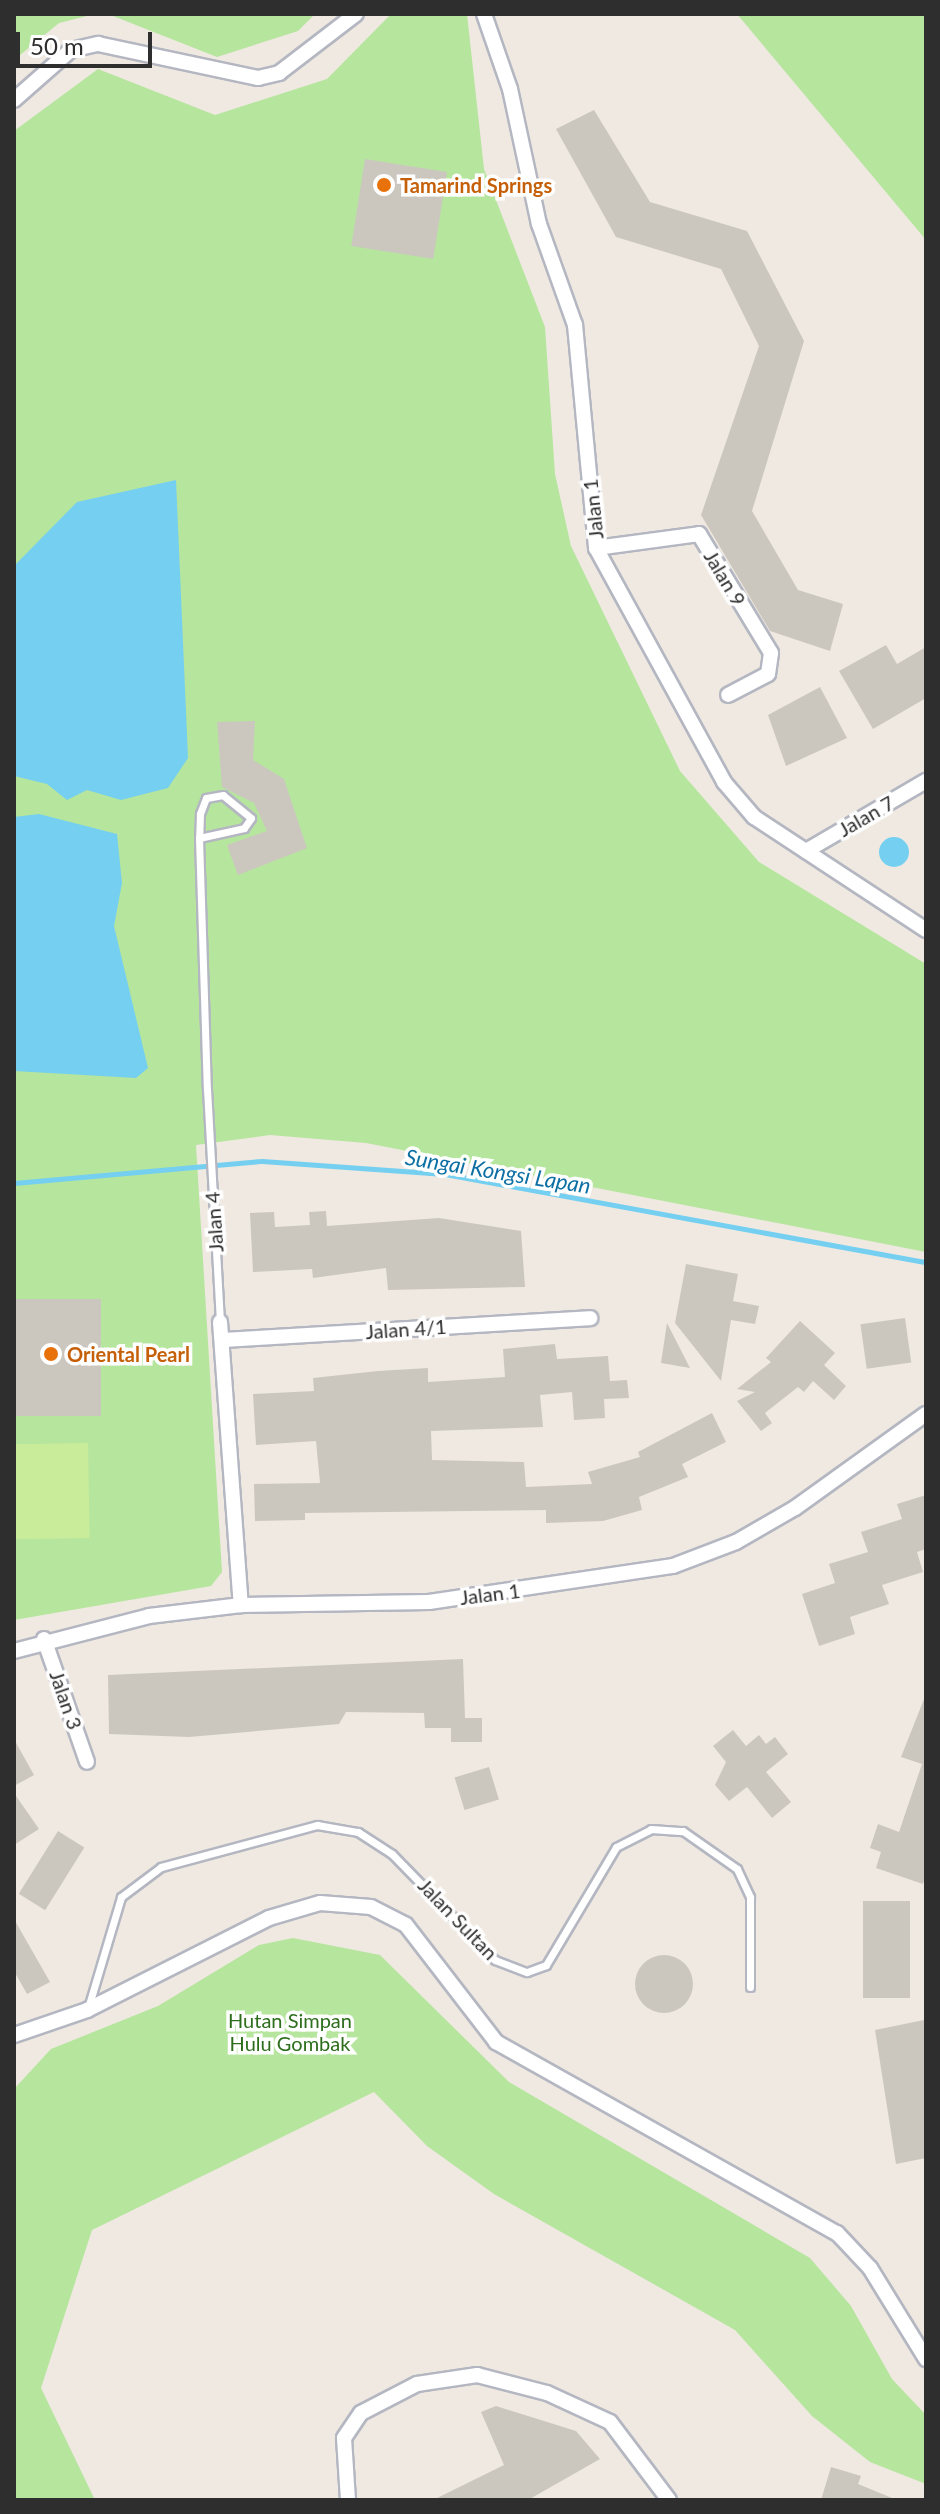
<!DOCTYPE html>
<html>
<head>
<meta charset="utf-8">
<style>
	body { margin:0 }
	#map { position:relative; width:940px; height:2514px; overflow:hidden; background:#efe9e1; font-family:Lato,sans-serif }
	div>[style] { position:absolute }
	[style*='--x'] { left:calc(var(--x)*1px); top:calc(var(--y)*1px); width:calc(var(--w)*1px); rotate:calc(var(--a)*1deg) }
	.green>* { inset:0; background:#b6e59e }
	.pitch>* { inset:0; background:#c9ec9a; transform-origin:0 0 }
	.water>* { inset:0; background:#75cff0 }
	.round { border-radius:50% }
	.stream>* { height:5px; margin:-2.5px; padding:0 2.5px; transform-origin:2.5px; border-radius:2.5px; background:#75cff0 }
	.building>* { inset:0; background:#cbc7bf; transform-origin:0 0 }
	.roads { filter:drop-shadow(2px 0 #b4b7c1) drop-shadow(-2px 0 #b4b7c1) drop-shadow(0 2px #b4b7c1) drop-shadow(0 -2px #b4b7c1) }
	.lane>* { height:7px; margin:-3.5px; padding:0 3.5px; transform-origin:3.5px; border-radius:3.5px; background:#fff }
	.street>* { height:14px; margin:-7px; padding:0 7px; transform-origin:7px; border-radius:7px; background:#fff }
	.dots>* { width:22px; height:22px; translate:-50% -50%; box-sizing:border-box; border:4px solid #fff; border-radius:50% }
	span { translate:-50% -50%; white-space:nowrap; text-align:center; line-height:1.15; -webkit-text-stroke:7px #fff; paint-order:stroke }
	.food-label { font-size:20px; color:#c56008; font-weight:700 }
	.left { translate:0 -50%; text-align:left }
	.street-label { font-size:20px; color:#2e2e2e }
	.park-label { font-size:20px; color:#2c6e1b }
	.water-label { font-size:22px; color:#0d6fa3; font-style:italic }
	.frame { position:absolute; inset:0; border:16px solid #2e2e2e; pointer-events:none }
	.scale { position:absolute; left:16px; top:32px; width:136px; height:36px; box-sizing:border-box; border:4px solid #2e2e2e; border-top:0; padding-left:10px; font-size:24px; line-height:28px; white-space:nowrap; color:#2e2e2e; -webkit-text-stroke:6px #fff; paint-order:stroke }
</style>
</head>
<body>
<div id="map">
	<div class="green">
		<i style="clip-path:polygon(14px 14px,95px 14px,59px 23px,14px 60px)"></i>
		<i style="clip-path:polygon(108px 14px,315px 14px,298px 31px,217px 57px)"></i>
		<i style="clip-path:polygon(391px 14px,467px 14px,484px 169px,545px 327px,555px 474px,571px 546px,680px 771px,759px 862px,926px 964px,926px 1252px,366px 1143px,270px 1135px,196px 1145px,222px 1572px,211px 1586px,14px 1620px,14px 131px,98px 69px,215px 115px,327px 79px)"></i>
		<i style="clip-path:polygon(737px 14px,926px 14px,926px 240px)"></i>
		<i style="clip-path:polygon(293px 1938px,380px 1955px,509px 2082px,810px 2258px,851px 2306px,892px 2379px,926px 2415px,926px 2484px,870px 2462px,812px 2416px,735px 2330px,494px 2194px,427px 2146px,374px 2092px,92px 2230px,41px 2388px,95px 2500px,14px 2500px,14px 2089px,51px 2049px,158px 2006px,259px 1945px)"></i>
	</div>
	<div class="pitch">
		<i style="left:88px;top:1443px;width:95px;height:74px;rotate:89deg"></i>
	</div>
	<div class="water">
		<i style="clip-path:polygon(176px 480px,188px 758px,168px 788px,121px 800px,87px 790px,67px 800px,47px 784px,14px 776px,14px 566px,77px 502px)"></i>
		<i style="clip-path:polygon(39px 814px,117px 834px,122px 883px,114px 926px,148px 1068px,136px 1078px,14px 1071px,14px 817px)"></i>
		<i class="round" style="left:879px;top:837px;width:30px;height:30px"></i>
	</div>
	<div class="stream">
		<i style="--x:14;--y:1183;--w:249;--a:-5.1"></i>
		<i style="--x:262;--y:1161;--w:183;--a:4.1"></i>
		<i style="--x:445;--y:1174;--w:489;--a:10.4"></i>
	</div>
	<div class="building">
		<i style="clip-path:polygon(594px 110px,650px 202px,747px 231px,804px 341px,752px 511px,798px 590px,843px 604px,830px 651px,770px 631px,701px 515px,759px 346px,721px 269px,616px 237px,556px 129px)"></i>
		<i style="left:365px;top:159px;width:83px;height:88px;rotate:9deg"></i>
		<i style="clip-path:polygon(886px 645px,897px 664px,926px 647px,926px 698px,873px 729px,839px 671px)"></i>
		<i style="clip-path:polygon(820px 687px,847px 738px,786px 766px,768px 715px)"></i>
		<i style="clip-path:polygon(255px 721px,253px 760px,284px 779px,307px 848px,238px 875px,227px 845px,267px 831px,254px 803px,222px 787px,217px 722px)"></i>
		<i style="clip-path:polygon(326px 1211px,327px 1226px,439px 1218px,521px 1231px,525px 1287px,388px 1290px,386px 1268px,313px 1278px,312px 1269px,253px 1272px,250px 1213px,274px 1212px,275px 1227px,310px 1225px,309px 1212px)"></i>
		<i style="clip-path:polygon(686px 1264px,738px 1274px,733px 1301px,759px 1306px,755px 1324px,731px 1320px,721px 1381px,675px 1323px)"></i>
		<i style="left:14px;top:1299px;width:87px;height:117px"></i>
		<i style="left:905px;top:1318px;width:45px;height:45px;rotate:82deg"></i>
		<i style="clip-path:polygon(800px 1321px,835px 1353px,824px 1365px,846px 1386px,834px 1400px,813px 1381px,804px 1392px,798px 1387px,765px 1413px,772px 1423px,761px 1431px,737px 1401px,755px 1392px,737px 1389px,771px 1362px,766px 1358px)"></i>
		<i style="clip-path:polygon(667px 1323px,690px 1368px,661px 1363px)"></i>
		<i style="clip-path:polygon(555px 1344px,557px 1359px,608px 1356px,610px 1381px,627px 1380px,629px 1398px,604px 1399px,605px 1418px,574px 1420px,572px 1392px,540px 1395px,543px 1427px,431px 1431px,432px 1460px,524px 1462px,526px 1487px,592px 1484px,588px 1472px,640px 1457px,638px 1452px,712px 1413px,726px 1442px,682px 1464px,688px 1477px,639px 1497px,642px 1510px,603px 1521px,546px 1523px,546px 1510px,305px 1513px,305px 1520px,255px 1521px,254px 1484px,320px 1483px,316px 1441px,256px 1445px,253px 1394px,314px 1391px,313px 1378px,378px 1371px,428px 1368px,428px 1382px,505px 1377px,503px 1349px)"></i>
		<i style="clip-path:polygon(926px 1495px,926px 1549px,917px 1552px,923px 1572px,882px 1585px,889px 1604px,850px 1617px,855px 1634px,819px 1646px,802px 1594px,835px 1583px,829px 1564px,868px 1552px,861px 1532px,902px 1519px,897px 1504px)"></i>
		<i style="clip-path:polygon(463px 1659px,465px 1718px,482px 1718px,482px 1742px,451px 1742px,451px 1728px,425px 1728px,424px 1713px,346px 1712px,339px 1724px,189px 1737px,109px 1734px,108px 1675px)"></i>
		<i style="clip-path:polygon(924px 1699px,926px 1874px,923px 1884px,876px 1868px,881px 1852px,870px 1848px,878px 1824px,899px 1832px,922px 1764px,901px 1757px)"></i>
		<i style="clip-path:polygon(733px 1730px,746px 1746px,759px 1735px,766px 1744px,775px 1737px,788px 1754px,766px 1772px,791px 1802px,772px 1818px,747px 1787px,729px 1801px,715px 1785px,726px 1762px,713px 1746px)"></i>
		<i style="clip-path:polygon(14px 1739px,34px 1775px,14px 1786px)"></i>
		<i style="left:489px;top:1767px;width:34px;height:36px;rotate:73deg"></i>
		<i style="clip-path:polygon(14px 1793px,39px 1829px,14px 1845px)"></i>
		<i style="left:58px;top:1831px;width:31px;height:74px;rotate:32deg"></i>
		<i style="left:863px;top:1901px;width:47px;height:97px"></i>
		<i style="clip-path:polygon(14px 1919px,50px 1982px,27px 1994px,14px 1971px)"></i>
		<i class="round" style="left:635px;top:1955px;width:58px;height:58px"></i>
		<i style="clip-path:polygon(924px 2020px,926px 2158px,896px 2164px,875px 2030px)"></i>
		<i style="clip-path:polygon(496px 2406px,576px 2431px,600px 2459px,528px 2500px,433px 2500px,504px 2465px,481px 2412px)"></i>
		<i style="clip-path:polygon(831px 2467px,861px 2476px,858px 2484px,897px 2500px,821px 2500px)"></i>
	</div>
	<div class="roads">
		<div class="lane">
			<i style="--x:199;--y:838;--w:46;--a:-12.5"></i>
			<i style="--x:244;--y:828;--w:12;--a:-55"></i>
			<i style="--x:251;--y:818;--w:36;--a:-141"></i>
			<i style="--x:223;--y:795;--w:17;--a:170"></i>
			<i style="--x:206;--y:798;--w:17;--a:111"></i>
			<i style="--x:200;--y:814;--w:24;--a:92"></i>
			<i style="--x:199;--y:838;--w:251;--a:88.2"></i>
			<i style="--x:207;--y:1089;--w:232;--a:86.8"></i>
			<i style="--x:88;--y:2008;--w:116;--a:-73.4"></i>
			<i style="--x:121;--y:1897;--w:50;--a:-36.9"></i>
			<i style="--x:161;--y:1867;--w:162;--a:-15.1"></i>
			<i style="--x:317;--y:1825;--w:42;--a:9.7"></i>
			<i style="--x:358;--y:1832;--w:40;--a:32.9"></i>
			<i style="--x:392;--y:1854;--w:148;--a:45.8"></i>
			<i style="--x:495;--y:1960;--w:34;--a:21"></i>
			<i style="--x:527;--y:1972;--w:20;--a:-20"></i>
			<i style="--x:546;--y:1965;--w:137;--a:-59.3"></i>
			<i style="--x:616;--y:1847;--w:39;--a:-27"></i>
			<i style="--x:651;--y:1829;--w:32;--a:4"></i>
			<i style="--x:683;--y:1831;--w:66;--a:35.1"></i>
			<i style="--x:737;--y:1869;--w:31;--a:65"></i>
			<i style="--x:750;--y:1897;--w:90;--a:90"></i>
		</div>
		<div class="street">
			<i style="--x:484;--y:14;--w:79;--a:70.9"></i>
			<i style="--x:510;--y:89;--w:138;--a:77.9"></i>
			<i style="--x:539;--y:224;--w:107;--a:70.4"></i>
			<i style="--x:575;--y:325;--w:224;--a:84.6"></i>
			<i style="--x:596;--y:548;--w:267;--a:61.3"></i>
			<i style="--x:724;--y:782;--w:46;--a:49.4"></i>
			<i style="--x:754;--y:817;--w:206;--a:33.3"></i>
			<i style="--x:14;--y:100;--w:76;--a:-41.3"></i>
			<i style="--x:71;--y:50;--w:28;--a:-13"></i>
			<i style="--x:98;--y:44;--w:164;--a:12"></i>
			<i style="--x:258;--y:78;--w:22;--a:-13"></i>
			<i style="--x:279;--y:73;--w:97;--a:-37.5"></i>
			<i style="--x:596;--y:548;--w:104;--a:-7.7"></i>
			<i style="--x:699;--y:534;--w:139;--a:58.8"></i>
			<i style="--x:771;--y:653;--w:21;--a:98"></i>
			<i style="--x:768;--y:674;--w:45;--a:152.3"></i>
			<i style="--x:806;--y:851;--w:139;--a:-30.3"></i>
			<i style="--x:220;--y:1322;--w:284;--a:85.8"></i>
			<i style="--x:222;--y:1340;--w:369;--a:-3.4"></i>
			<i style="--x:44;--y:1639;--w:130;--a:70.7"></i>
			<i style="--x:14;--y:1651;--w:139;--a:-14.5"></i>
			<i style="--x:149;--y:1616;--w:93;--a:-6.8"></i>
			<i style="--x:241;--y:1605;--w:188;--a:-0.9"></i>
			<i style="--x:429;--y:1602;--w:247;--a:-8.4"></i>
			<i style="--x:673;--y:1566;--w:67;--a:-20.9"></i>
			<i style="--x:736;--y:1542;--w:68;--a:-30"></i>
			<i style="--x:795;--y:1508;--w:161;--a:-35.7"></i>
			<i style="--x:14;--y:2035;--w:77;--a:-18.9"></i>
			<i style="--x:87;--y:2010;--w:204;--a:-26.8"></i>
			<i style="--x:269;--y:1918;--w:53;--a:-16.4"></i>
			<i style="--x:320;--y:1903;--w:51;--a:4.5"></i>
			<i style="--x:371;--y:1907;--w:39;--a:27"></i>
			<i style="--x:406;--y:1925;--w:148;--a:52.4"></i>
			<i style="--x:496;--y:2042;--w:391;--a:29.3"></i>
			<i style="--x:837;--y:2233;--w:48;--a:46.7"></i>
			<i style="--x:870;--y:2268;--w:107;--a:58.4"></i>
			<i style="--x:348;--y:2500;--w:62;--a:-93.7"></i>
			<i style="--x:344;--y:2438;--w:30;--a:-56"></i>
			<i style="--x:361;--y:2413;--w:63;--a:-27.4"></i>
			<i style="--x:417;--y:2384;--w:61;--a:-8.5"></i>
			<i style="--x:477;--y:2375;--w:72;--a:14.4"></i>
			<i style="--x:547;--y:2393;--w:69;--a:24.7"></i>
			<i style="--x:610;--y:2422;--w:98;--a:52.9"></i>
		</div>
	</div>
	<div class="dots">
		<i style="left:384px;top:185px;background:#e8710a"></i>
		<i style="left:51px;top:1354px;background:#e8710a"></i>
	</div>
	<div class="food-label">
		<span class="left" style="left:400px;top:185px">Tamarind Springs</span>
		<span class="left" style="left:67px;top:1354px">Oriental Pearl</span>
	</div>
	<div class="street-label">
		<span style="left:593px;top:509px;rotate:-96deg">Jalan 1</span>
		<span style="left:725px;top:578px;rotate:59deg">Jalan 9</span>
		<span style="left:866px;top:816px;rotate:-30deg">Jalan 7</span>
		<span style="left:214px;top:1222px;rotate:-94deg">Jalan 4</span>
		<span style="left:406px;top:1329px;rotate:-4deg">Jalan 4/1</span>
		<span style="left:490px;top:1594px;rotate:-7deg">Jalan 1</span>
		<span style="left:66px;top:1700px;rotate:71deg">Jalan 3</span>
		<span style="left:458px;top:1919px;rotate:46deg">Jalan Sultan</span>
	</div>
	<div class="park-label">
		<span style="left:290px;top:2032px">Hutan Simpan<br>Hulu Gombak</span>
	</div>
	<div class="water-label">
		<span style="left:498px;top:1171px;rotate:9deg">Sungai Kongsi Lapan</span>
	</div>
	<div class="frame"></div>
	<div class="scale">50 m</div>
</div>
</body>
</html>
